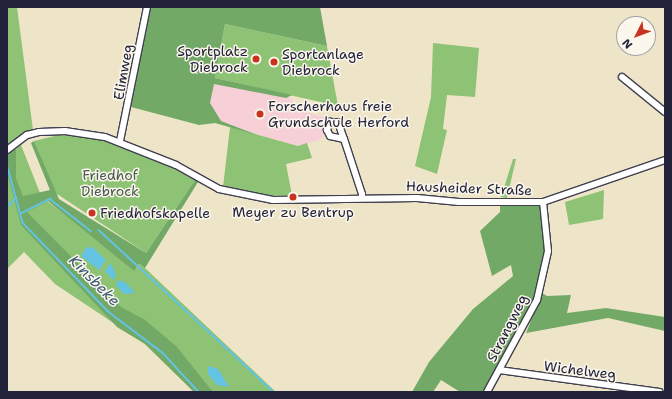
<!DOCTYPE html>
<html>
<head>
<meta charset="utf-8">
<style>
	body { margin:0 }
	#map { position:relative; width:672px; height:399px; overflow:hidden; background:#eee5c8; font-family:"Shantell Sans",sans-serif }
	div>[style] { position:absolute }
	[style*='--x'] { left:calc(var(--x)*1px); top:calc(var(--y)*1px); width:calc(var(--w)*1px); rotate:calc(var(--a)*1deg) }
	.built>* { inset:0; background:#f6cfd7 }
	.green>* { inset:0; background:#8ec375 }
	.forest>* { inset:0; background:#72a966 }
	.water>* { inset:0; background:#64c3e2 }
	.stream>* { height:1.5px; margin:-0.75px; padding:0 0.75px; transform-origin:0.75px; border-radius:0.75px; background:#64c3e2 }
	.roads { filter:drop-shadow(1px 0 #413f50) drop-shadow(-1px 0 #413f50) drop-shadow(0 1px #413f50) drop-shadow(0 -1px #413f50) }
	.minor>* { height:6px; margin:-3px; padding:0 3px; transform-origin:3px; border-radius:3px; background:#fff }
	.dots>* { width:11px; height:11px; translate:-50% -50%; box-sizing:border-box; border:2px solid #fbf7ec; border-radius:50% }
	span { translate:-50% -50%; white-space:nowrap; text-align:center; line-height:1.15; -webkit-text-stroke:3px #fbf7ec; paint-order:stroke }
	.poi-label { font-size:14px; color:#22223b }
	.right { translate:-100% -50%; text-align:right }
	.left { translate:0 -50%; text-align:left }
	.street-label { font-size:14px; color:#22223b }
	.park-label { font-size:14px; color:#485a4f }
	.water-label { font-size:15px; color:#395a75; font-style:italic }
	.frame { position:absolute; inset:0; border:8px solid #22223b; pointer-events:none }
	.north { position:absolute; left:616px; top:16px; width:40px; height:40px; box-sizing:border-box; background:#fbf7ec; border:1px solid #a4a2a5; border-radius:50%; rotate:228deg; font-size:11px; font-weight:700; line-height:16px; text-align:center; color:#22223b }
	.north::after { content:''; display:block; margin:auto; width:14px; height:18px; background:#c8321e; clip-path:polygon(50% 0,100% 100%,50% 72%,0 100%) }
</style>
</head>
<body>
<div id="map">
	<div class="built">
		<i style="clip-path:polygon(214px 83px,291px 98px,297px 110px,328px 118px,322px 139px,299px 146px,206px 120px)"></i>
	</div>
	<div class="green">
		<i style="clip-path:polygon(7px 7px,17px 7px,33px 130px,7px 147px)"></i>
		<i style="clip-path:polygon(225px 24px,327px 46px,338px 106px,215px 78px)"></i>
		<i style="clip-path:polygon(433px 43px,479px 48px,475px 97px,447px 95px,443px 129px,447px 130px,437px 174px,415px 166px,431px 97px)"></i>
		<i style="clip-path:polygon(230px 127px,298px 146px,307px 143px,312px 158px,286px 164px,292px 195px,272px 196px,223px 187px)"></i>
		<i style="clip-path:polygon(67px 133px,105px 138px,173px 166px,195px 180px,146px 253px,54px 192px,34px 141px)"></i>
		<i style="clip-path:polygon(21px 145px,40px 193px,23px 197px,16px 177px,16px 149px)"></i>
		<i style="clip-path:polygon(513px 159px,516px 159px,507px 198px,501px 197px)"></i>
		<i style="clip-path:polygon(7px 164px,26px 212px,47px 201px,137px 268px,139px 264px,145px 268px,276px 392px,194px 392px,145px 344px,55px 284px,24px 252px,7px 269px)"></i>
		<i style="clip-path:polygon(604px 190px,603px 219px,569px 225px,565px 202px)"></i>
	</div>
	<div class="forest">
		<i style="clip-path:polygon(149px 7px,320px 7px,327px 46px,225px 24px,215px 78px,292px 95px,286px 98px,214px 84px,210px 103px,221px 121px,257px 135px,215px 123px,199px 125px,131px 107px)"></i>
		<i style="clip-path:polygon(34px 141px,59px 199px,146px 253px,195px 180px,198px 182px,145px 268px,139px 264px,134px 271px,48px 201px,27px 212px,121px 307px,145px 320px,176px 346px,213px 392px,194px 392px,145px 344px,117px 327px,21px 225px,7px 172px,7px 154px,16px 149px,16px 177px,23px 196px,50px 190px,31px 143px)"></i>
		<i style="clip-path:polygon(541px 203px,546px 252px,534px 300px,486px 392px,460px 392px,441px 380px,433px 392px,412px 392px,429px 362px,473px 309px,513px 276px,511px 265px,492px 276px,480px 231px,500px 212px,500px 204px)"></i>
		<i style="clip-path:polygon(542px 293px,547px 296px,571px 295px,567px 313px,606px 308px,665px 317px,665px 331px,608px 318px,526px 333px)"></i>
	</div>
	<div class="water">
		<i style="clip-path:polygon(92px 247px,106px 260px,99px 270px,81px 256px,86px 248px)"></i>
		<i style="clip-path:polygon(111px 263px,116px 275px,113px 280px,105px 271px)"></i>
		<i style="clip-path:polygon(119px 280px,126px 283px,135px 293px,124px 294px,116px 285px)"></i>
		<i style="clip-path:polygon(208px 366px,218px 369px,229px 387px,217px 385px,208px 374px)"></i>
	</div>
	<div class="stream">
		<i style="--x:7;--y:164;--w:61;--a:74.8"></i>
		<i style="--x:23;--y:223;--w:124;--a:46"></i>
		<i style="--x:109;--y:312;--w:68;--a:37.2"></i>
		<i style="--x:163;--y:353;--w:53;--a:47.3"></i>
		<i style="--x:7;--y:207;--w:13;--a:-45"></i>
		<i style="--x:20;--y:214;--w:34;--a:-27"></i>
		<i style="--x:50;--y:199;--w:52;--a:38"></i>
		<i style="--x:99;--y:230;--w:238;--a:42.8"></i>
	</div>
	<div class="roads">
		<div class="minor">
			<i style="--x:622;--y:77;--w:55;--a:39.1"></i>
			<i style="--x:344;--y:139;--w:14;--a:-168"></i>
			<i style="--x:330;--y:136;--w:7;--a:-117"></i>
			<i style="--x:327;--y:130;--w:9;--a:-69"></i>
			<i style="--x:330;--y:122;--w:8;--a:0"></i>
			<i style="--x:338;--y:122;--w:18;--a:71"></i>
			<i style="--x:344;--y:139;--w:58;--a:71.9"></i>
			<i style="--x:362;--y:194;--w:4;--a:90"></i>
			<i style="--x:120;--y:141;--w:137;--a:-78.6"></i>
			<i style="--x:7;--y:150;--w:25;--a:-37"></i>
			<i style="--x:27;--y:135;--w:12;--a:-14"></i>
			<i style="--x:39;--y:132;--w:26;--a:-2"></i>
			<i style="--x:65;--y:131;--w:40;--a:8.5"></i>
			<i style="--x:105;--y:137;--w:76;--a:21.5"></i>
			<i style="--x:176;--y:165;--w:49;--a:29.2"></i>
			<i style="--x:219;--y:189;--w:55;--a:11.5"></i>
			<i style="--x:273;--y:200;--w:144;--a:-0.8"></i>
			<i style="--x:417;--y:198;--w:42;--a:5.4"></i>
			<i style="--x:459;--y:202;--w:84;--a:0"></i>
			<i style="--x:543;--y:202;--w:129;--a:-19"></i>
			<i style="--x:499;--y:370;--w:162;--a:7.8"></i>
			<i style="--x:487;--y:392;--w:105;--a:-61.5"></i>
			<i style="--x:537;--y:300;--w:50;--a:-77.3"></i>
			<i style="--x:548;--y:251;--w:49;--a:-95.8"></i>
		</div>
	</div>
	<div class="dots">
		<i style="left:256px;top:59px;background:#c8321e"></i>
		<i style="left:274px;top:62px;background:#c8321e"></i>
		<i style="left:260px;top:114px;background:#c8321e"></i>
		<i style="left:293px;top:197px;background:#c8321e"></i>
		<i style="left:92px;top:213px;background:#c8321e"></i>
	</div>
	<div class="poi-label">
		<span class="right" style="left:248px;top:59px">Sportplatz<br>Diebrock</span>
		<span class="left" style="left:282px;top:62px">Sportanlage<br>Diebrock</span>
		<span class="left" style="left:268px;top:114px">Forscherhaus freie<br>Grundschule Herford</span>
		<span style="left:293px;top:212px">Meyer zu Bentrup</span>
		<span class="left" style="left:100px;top:213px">Friedhofskapelle</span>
	</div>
	<div class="street-label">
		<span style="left:123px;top:72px;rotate:-80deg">Elimweg</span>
		<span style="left:469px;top:188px;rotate:2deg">Hausheider Straße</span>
		<span style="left:507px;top:328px;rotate:-63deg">Strangweg</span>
		<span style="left:580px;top:370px;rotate:7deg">Wichelweg</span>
	</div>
	<div class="park-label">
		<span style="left:110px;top:183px">Friedhof<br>Diebrock</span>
	</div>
	<div class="water-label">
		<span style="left:94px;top:281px;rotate:45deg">Kinsbeke</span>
	</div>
	<div class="frame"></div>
	<div class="north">N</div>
</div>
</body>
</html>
